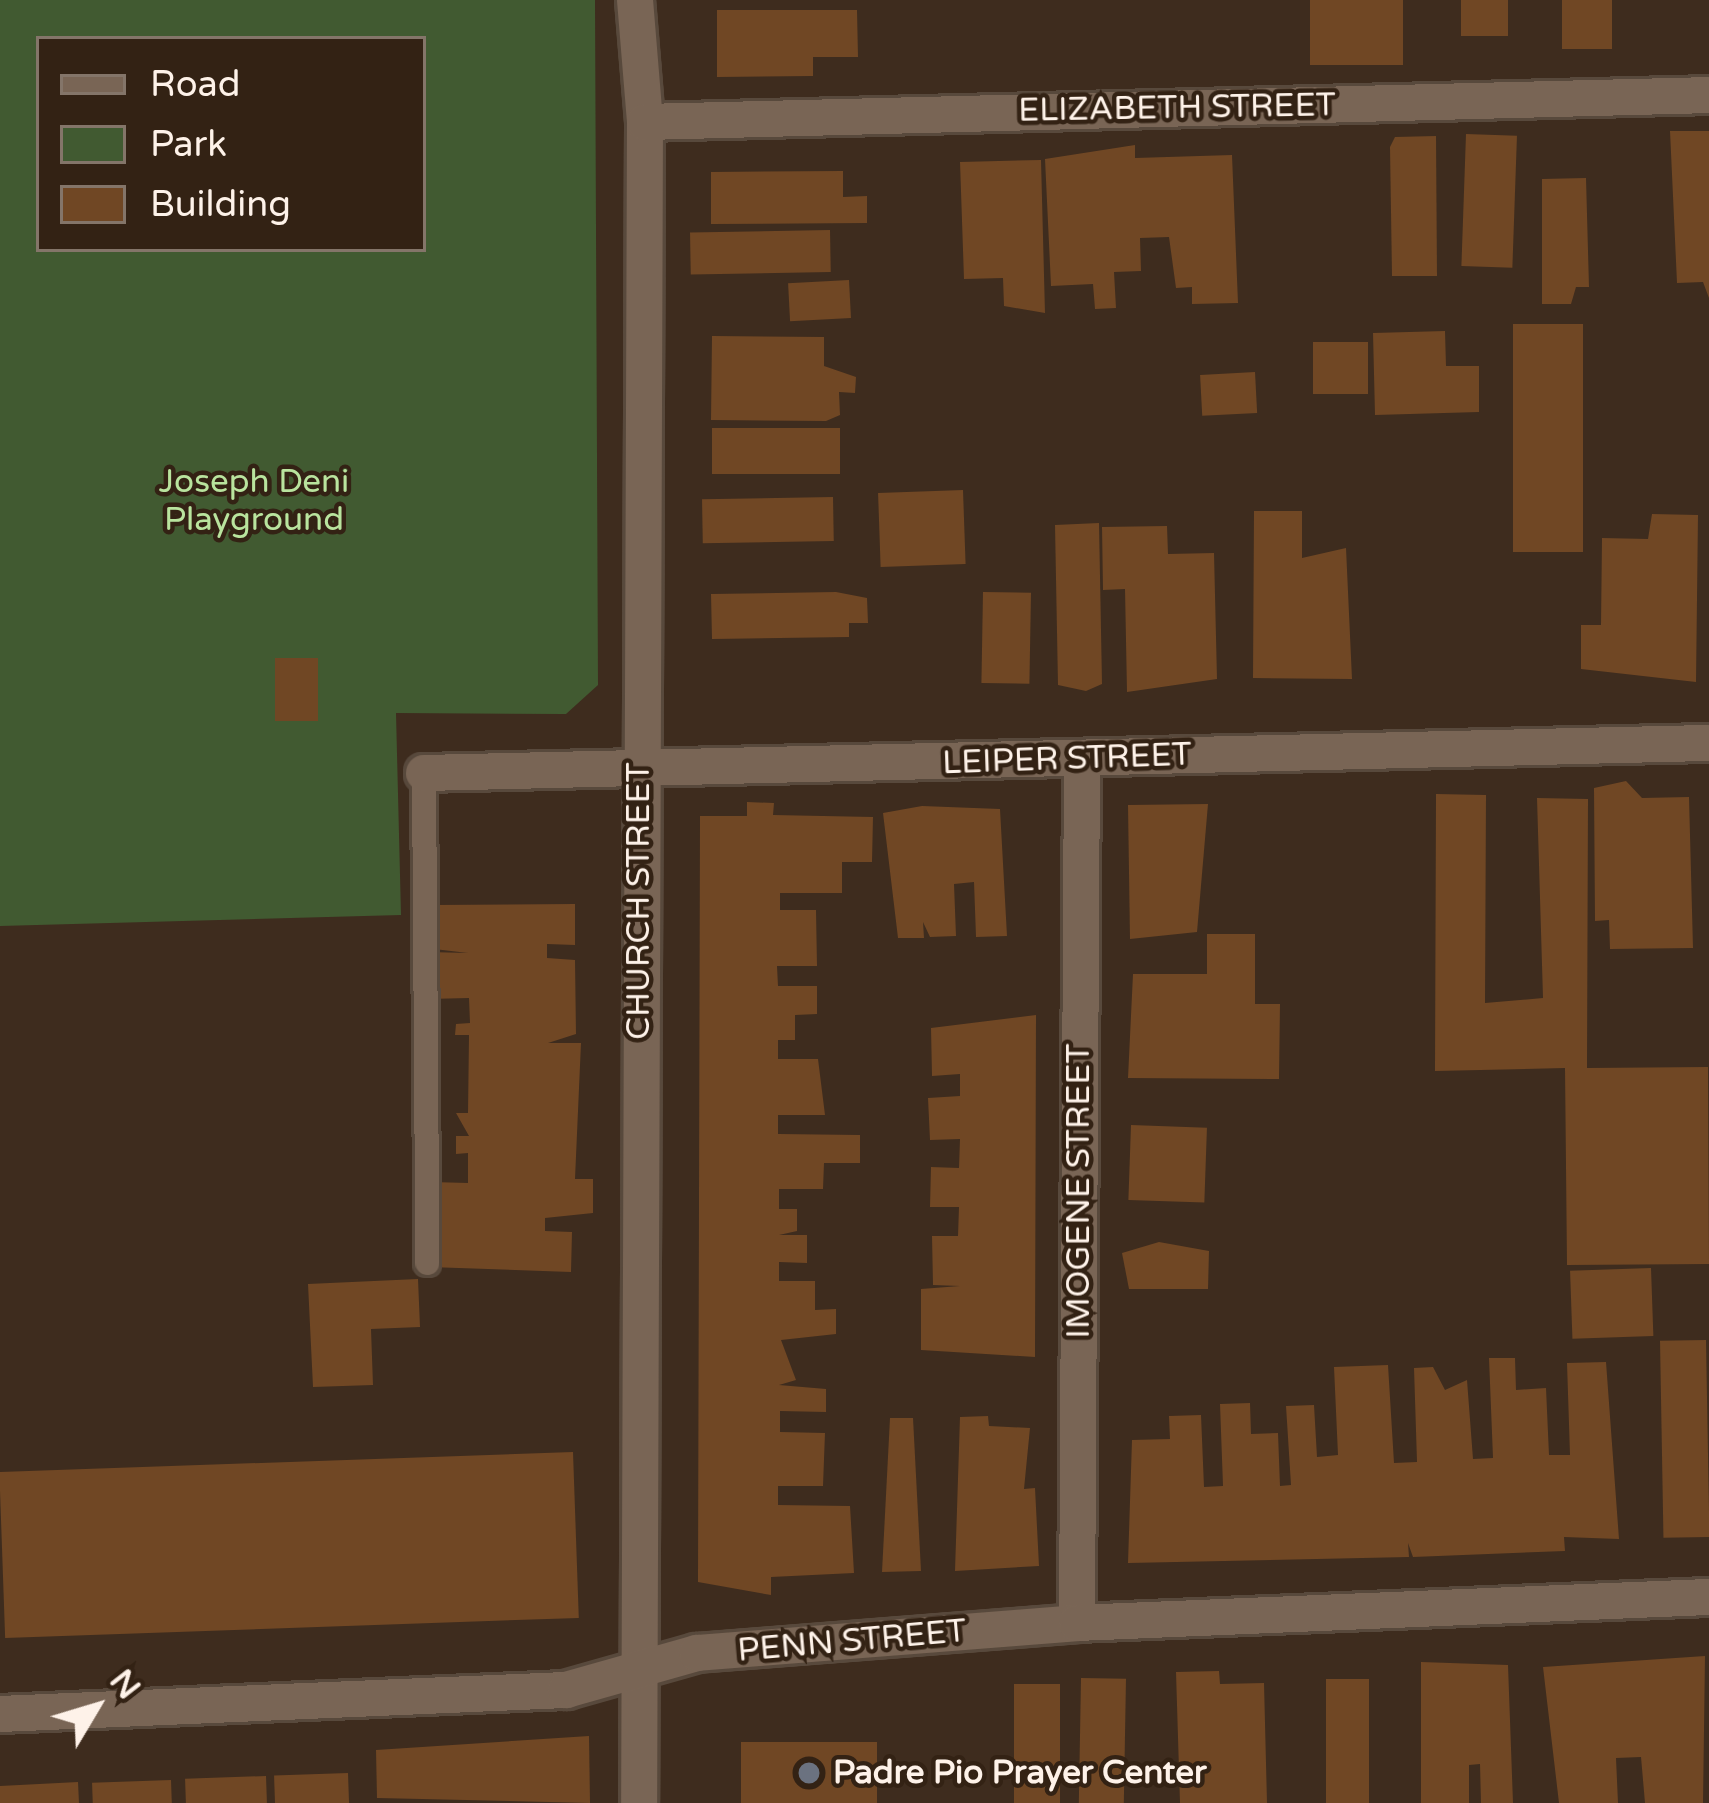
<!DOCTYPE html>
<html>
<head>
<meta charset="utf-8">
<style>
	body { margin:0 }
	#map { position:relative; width:1709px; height:1803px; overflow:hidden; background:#3e2c1e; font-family:"Varela Round",sans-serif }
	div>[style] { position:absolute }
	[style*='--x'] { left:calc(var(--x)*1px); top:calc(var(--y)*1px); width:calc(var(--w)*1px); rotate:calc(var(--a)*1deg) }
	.green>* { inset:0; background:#415a31 }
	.building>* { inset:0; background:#704724; transform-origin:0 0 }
	.roads { filter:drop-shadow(3px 0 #58493c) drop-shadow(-3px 0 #58493c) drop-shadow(0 3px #58493c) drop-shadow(0 -3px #58493c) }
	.service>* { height:24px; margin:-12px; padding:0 12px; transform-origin:12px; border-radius:12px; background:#796555 }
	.minor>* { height:36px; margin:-18px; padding:0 18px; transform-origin:18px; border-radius:18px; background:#796555 }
	.dots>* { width:33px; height:33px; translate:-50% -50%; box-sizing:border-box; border:6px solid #332214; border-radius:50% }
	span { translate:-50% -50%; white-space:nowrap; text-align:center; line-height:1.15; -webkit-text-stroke:9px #332214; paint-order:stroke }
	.street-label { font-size:33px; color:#fef2e9 }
	.park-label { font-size:33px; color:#b9e49e }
	.poi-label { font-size:33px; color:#fef2e9; font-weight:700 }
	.left { translate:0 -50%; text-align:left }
	.legend { position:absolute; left:36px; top:36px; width:390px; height:216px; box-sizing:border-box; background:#332214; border:3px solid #847569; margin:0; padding:15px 21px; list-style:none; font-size:36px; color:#fef2e9 }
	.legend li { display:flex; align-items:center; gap:24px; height:60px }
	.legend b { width:60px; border:3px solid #847569 }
	.north { position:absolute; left:36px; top:1647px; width:120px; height:120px; -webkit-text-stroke:9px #332214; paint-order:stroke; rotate:52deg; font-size:33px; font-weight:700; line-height:48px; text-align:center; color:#fef2e9 }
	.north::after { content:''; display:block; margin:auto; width:42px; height:54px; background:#fef2e9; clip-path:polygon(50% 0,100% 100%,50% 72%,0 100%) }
</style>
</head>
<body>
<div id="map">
	<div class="green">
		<i style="clip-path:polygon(evenodd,0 0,595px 0,598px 685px,566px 714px,396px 713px,401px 915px,0 926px,0 0,39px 39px,423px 39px,423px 249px,39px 249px,39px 39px)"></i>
	</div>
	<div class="building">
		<i style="left:1310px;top:0;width:93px;height:65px"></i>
		<i style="left:1461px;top:0;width:47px;height:36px"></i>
		<i style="left:1562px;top:0;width:50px;height:49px"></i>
		<i style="clip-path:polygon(717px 10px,857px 10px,858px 57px,813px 57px,813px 76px,717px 77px)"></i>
		<i style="clip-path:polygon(1670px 131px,1709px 131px,1709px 298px,1703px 282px,1677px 283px)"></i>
		<i style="left:1466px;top:134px;width:51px;height:132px;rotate:2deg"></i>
		<i style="clip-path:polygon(1436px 136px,1437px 276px,1392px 276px,1390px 147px,1395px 137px)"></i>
		<i style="clip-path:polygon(1135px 145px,1135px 158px,1232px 155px,1238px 303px,1192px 304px,1192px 287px,1176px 288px,1169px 237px,1140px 238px,1141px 271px,1114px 272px,1116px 308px,1095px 309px,1093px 284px,1051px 286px,1045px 159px)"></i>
		<i style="clip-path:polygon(960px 162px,1041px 160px,1045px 313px,1004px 306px,1003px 278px,964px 279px)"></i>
		<i style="clip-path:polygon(843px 171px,843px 197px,867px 196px,867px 223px,711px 224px,711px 172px)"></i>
		<i style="clip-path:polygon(1586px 178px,1589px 287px,1576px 287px,1571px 304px,1542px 304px,1542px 179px)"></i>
		<i style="left:830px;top:230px;width:42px;height:140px;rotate:89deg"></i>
		<i style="left:849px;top:280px;width:38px;height:61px;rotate:87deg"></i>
		<i style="left:1513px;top:324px;width:70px;height:228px"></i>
		<i style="clip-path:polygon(1445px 331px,1446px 366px,1479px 366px,1479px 412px,1375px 415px,1373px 333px)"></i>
		<i style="clip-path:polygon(712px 336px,824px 337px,824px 366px,856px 377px,855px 393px,839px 392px,840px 415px,826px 421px,711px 420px)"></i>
		<i style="left:1313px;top:342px;width:55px;height:52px"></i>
		<i style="left:1255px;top:372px;width:41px;height:55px;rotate:87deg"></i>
		<i style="left:712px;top:428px;width:128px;height:46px"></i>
		<i style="left:963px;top:490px;width:74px;height:85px;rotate:88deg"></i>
		<i style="left:833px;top:497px;width:44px;height:131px;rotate:89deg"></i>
		<i style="clip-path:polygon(1254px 511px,1302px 511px,1302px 558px,1346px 548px,1352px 679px,1253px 678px)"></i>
		<i style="clip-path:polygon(1652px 514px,1698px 515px,1696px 682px,1581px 669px,1581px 625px,1601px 625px,1602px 538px,1648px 539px)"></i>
		<i style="clip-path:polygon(1099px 523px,1102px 684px,1086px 691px,1058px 685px,1055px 525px)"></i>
		<i style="clip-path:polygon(1167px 526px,1168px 554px,1214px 553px,1217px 679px,1127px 692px,1125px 589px,1103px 590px,1102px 527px)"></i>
		<i style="clip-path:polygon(836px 592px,867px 598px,868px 623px,849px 623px,849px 637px,712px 639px,711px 594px)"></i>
		<i style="left:983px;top:592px;width:48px;height:91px;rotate:1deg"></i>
		<i style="left:275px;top:658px;width:43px;height:63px"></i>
		<i style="clip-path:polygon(1626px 781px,1642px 798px,1689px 797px,1693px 948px,1610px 949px,1609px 920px,1595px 921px,1594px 788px)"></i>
		<i style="clip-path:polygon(1436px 794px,1486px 795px,1485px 1003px,1543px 998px,1537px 798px,1588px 799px,1587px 1068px,1708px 1067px,1709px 1264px,1567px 1265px,1565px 1068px,1435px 1071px)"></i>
		<i style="clip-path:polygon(747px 802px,774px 803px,773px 815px,873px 817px,872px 862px,842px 862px,842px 893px,780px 893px,780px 910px,816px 910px,817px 966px,777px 966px,778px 986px,817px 986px,817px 1014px,795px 1015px,795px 1040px,778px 1040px,778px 1059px,818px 1059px,825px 1115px,778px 1115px,778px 1134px,860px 1135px,860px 1163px,824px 1163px,823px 1189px,779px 1189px,779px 1209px,797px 1209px,797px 1231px,779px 1235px,807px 1235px,807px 1263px,779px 1262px,779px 1281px,815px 1281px,815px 1310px,836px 1309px,836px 1334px,781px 1340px,796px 1380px,779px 1385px,826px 1389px,826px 1412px,780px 1411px,780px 1432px,825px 1433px,823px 1486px,778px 1486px,778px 1505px,850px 1506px,854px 1573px,771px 1577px,771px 1595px,698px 1582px,700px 816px,747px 816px)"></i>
		<i style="clip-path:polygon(1208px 804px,1197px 932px,1130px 939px,1128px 805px)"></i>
		<i style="clip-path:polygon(922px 806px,1000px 809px,1007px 936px,976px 937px,974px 882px,954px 884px,956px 936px,930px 937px,923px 922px,924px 938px,898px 938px,883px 813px)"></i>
		<i style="clip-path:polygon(575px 904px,575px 945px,547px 944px,547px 958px,575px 960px,576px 1034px,548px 1043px,581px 1043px,575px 1179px,593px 1179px,593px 1213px,545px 1218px,545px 1231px,572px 1232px,571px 1272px,429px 1267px,432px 1182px,468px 1183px,468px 1153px,456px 1154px,456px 1136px,469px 1136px,456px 1113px,468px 1113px,469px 1035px,455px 1035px,456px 1024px,470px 1023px,469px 998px,428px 999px,428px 952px,468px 953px,434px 949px,434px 905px)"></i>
		<i style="clip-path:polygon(1207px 934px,1255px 934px,1255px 1004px,1280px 1004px,1279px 1079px,1128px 1078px,1133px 974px,1207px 974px)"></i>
		<i style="clip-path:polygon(1036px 1015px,1035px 1357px,921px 1350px,921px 1289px,960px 1286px,933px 1285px,932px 1236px,958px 1236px,959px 1207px,930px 1207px,931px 1167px,959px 1168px,960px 1139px,930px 1140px,928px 1098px,960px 1096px,960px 1074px,932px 1076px,931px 1028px)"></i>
		<i style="left:1131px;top:1125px;width:76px;height:75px;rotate:2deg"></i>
		<i style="clip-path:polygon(1159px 1242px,1209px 1251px,1208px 1289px,1129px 1289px,1122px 1253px)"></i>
		<i style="left:1651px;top:1268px;width:68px;height:81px;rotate:88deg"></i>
		<i style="clip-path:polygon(418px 1279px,420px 1327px,371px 1329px,373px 1385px,313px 1387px,308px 1284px)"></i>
		<i style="left:1706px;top:1340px;width:197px;height:46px;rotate:89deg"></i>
		<i style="clip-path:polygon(1489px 1358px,1515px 1358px,1516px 1390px,1546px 1388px,1549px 1455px,1570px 1455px,1567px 1363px,1606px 1362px,1619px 1539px,1564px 1537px,1565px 1551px,1413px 1557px,1408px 1543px,1409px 1557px,1128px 1563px,1132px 1440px,1170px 1439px,1169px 1416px,1201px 1415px,1204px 1487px,1223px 1486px,1220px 1404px,1250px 1403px,1251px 1434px,1278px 1433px,1280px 1486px,1291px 1485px,1286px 1406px,1314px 1405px,1317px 1457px,1338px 1455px,1334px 1367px,1388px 1365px,1394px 1463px,1417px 1462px,1414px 1368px,1433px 1367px,1445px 1390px,1467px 1380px,1473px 1459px,1493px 1458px)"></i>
		<i style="clip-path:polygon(988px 1416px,989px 1426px,1030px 1428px,1024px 1489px,1035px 1488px,1039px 1566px,955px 1571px,960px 1417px)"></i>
		<i style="clip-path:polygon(890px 1418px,913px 1418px,921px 1571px,882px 1572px)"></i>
		<i style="left:573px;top:1452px;width:166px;height:574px;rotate:88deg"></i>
		<i style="clip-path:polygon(1705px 1656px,1703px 1803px,1645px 1803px,1641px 1757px,1616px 1758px,1618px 1803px,1559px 1803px,1543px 1667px)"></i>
		<i style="clip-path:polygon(1421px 1662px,1508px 1665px,1513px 1803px,1481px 1803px,1480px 1764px,1469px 1765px,1469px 1803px,1421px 1803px)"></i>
		<i style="clip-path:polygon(1219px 1671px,1220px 1684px,1264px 1683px,1267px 1803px,1180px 1803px,1176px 1672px)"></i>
		<i style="left:1081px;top:1678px;width:45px;height:125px;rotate:1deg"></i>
		<i style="left:1326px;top:1679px;width:43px;height:124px"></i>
		<i style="left:1014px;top:1684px;width:46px;height:119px"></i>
		<i style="clip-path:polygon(589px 1736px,590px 1803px,377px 1798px,376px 1750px)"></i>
		<i style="left:877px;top:1742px;width:61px;height:136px;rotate:90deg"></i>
		<i style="left:348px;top:1773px;width:30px;height:74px;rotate:88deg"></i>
		<i style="left:266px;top:1776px;width:27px;height:81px;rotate:88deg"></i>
		<i style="left:171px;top:1780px;width:23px;height:79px;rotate:88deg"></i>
		<i style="clip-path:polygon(78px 1782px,79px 1803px,0 1803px,0 1786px)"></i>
	</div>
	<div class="roads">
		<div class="service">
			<i style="--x:424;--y:773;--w:490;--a:89.6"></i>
		</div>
		<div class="minor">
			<i style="--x:635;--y:0;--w:122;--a:85.3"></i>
			<i style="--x:645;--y:122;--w:1681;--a:90.2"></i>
			<i style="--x:645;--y:122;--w:1064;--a:-1.45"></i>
			<i style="--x:424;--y:773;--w:1285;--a:-1.34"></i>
			<i style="--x:1077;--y:1623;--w:864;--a:-89.67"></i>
			<i style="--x:0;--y:1714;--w:567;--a:-2.43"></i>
			<i style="--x:566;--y:1690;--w:136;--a:-15.8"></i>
			<i style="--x:697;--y:1653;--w:381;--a:-4.5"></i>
			<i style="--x:1077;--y:1623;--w:633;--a:-2.36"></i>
		</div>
	</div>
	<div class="dots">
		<i style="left:809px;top:1773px;background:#6b7280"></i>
	</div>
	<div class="street-label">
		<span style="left:1177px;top:108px;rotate:-1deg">ELIZABETH STREET</span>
		<span style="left:1067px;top:759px;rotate:-2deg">LEIPER STREET</span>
		<span style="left:639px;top:901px;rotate:-90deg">CHURCH STREET</span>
		<span style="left:1079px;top:1191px;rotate:-90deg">IMOGENE STREET</span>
		<span style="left:852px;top:1641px;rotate:-5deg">PENN STREET</span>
	</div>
	<div class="park-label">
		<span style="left:254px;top:501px">Joseph Deni<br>Playground</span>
	</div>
	<div class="poi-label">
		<span class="left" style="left:833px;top:1773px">Padre Pio Prayer Center</span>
	</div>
	<ul class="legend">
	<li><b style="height:15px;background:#796555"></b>Road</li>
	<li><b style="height:33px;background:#415a31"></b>Park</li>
	<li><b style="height:33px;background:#704724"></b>Building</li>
	</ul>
	<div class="north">N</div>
</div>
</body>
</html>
